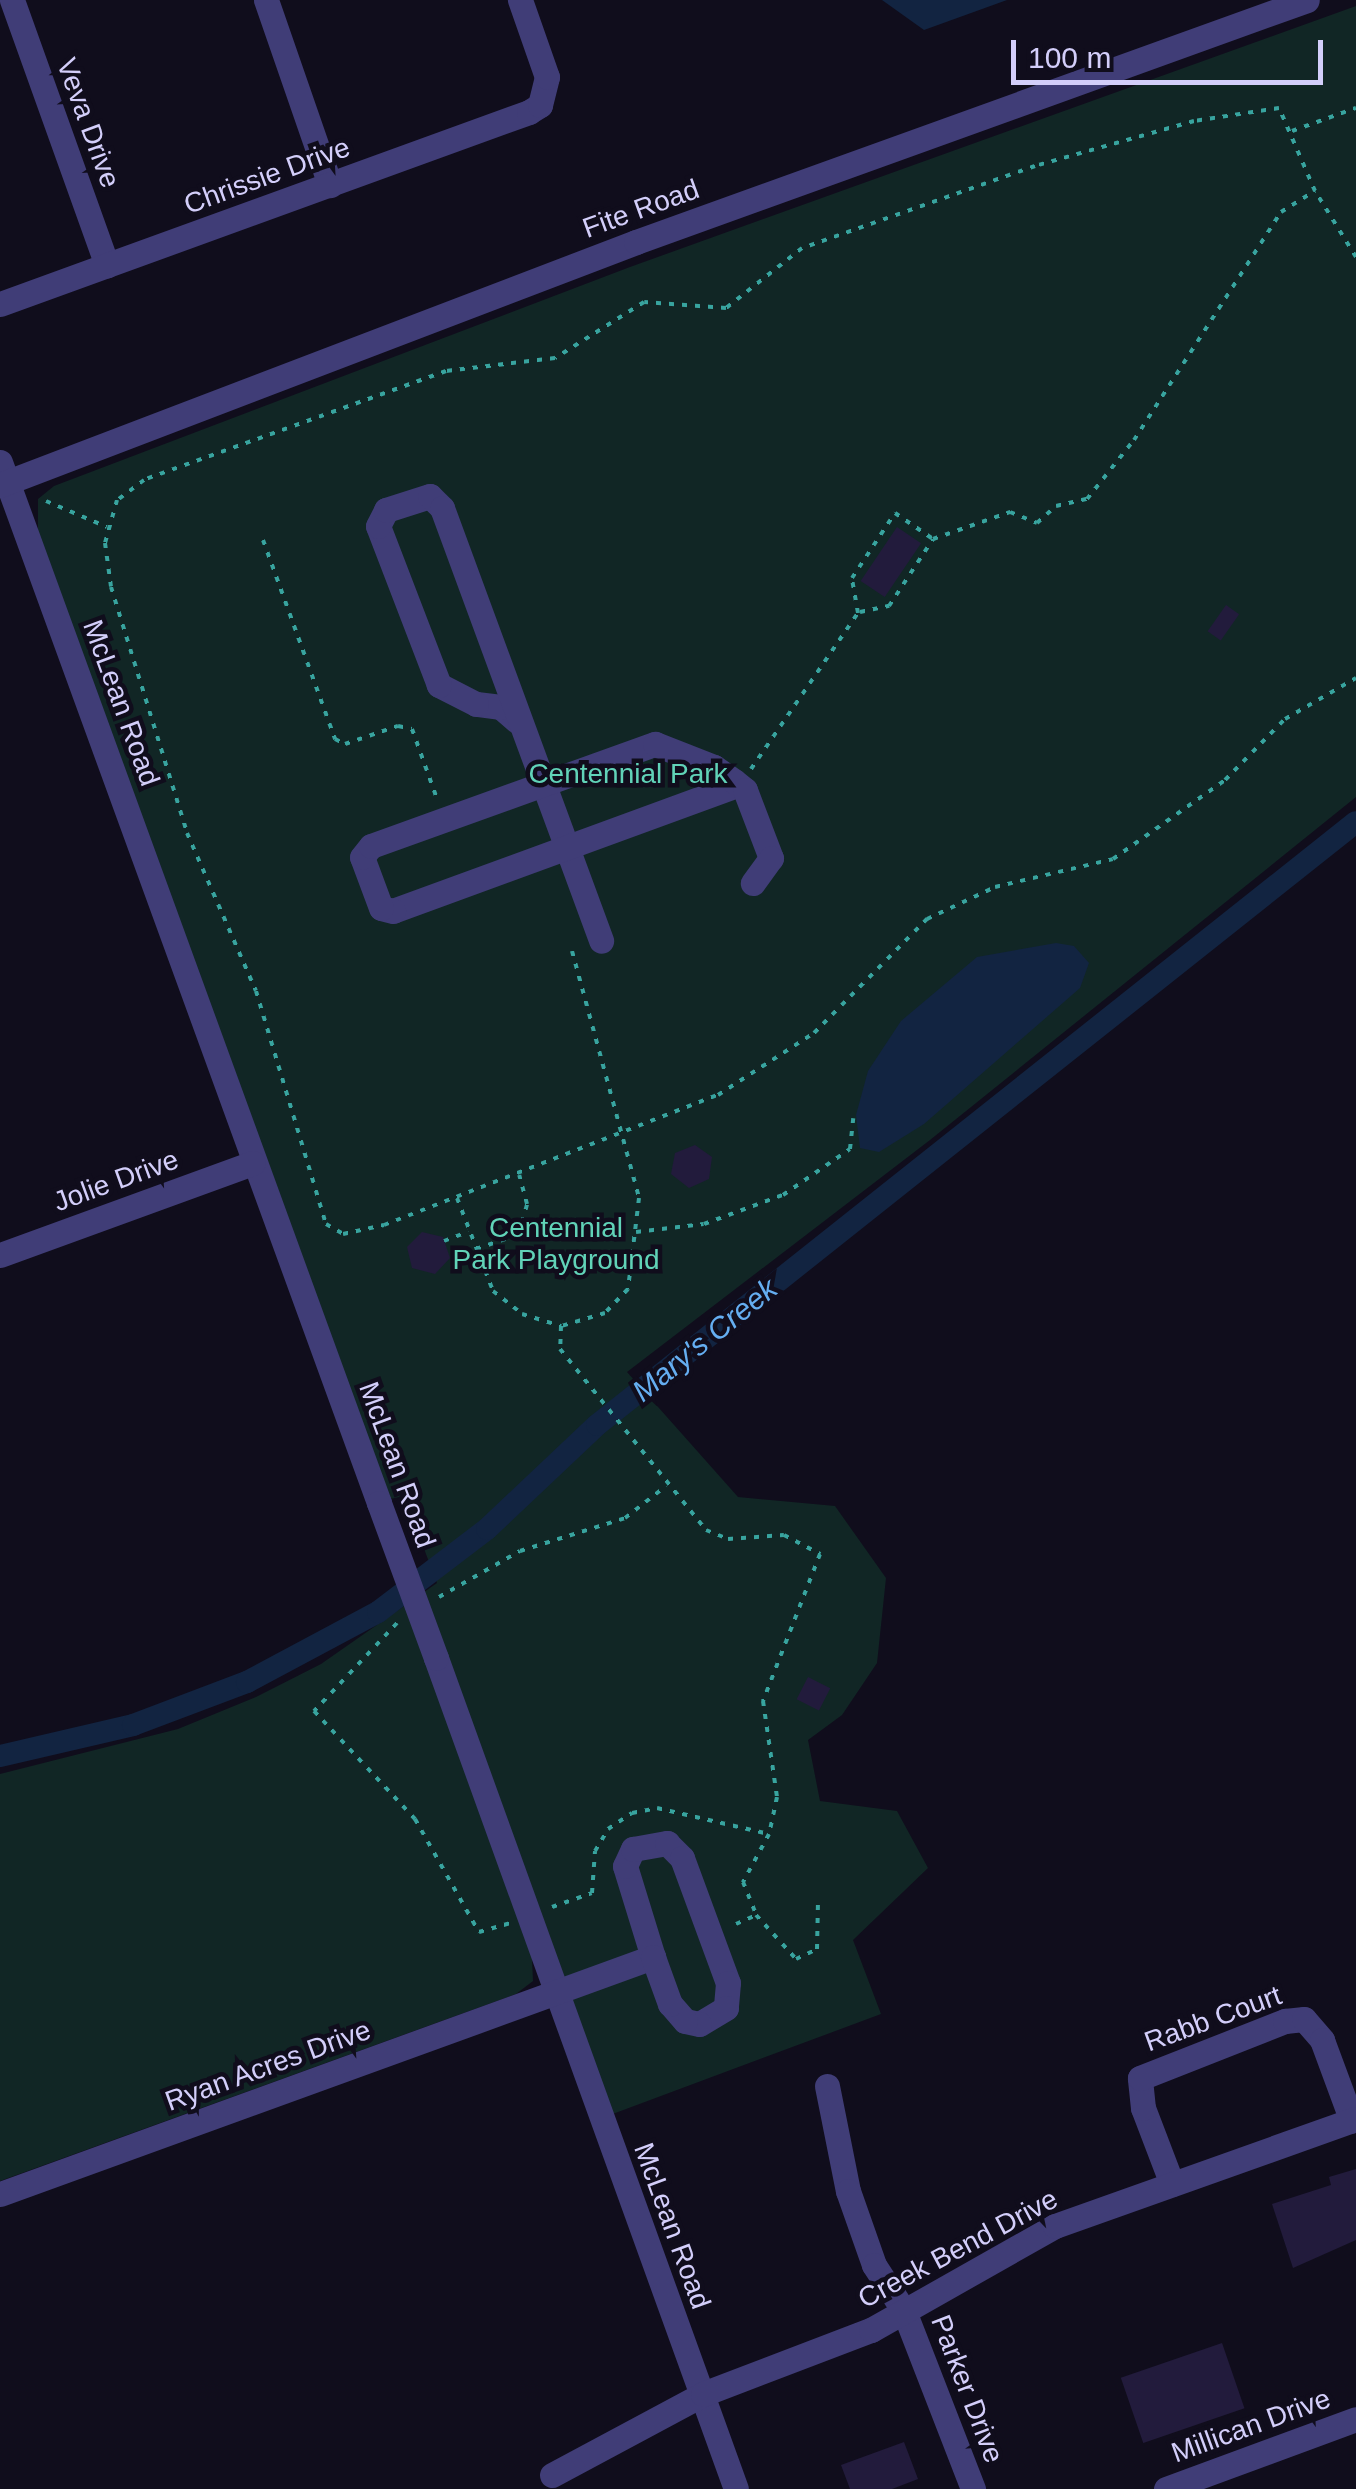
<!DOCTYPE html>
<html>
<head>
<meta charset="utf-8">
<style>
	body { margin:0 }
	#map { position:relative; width:1356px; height:2489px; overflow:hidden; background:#100d1c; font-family:Arial,sans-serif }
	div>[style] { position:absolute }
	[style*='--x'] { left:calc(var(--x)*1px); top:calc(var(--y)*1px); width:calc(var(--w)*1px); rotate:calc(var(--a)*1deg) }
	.green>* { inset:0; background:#112625 }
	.water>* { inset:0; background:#122441 }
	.canal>* { height:22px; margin:-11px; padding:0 11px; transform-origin:11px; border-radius:11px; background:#122441 }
	.building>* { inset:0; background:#221b3c; transform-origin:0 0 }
	.path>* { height:4px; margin-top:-2px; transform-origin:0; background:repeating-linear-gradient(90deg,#38a49f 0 5px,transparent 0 13px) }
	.minor>* { height:25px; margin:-12.5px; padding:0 12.5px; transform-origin:12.5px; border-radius:12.5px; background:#403d77 }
	.minor-bridge>* { height:25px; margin:-12.5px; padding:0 12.5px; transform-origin:12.5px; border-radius:12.5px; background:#403d77 }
	span { translate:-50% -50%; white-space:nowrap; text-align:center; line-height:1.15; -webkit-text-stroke:9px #100d1c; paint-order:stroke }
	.street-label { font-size:28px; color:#d3cefa }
	.park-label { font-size:28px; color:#61d3b8 }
	.water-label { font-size:30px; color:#65aef1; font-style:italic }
	.scale { position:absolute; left:1011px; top:40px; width:312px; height:45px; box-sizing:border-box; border:5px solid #d3cefa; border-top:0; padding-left:12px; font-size:30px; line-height:35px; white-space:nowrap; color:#d3cefa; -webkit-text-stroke:8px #100d1c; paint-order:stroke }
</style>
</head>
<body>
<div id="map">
	<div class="green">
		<i style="clip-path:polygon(1356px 6px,1356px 797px,930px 1140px,627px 1372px,738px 1497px,835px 1506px,886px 1578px,877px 1663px,842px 1715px,808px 1740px,820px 1801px,897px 1811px,928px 1868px,853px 1940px,881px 2014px,610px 2115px,532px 1959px,533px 1981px,516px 1994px,0 2181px,0 1774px,178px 1729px,256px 1697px,321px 1664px,437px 1583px,404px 1496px,390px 1499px,38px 532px,38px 499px,54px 486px,630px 267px)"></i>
	</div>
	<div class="water">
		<i style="clip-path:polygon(882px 0,1007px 0,924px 30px)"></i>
		<i style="clip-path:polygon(1056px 943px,1074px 946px,1089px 963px,1080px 988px,924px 1124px,879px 1152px,860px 1148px,856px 1115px,868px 1071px,901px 1021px,977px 957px)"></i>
	</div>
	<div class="canal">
		<i style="--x:0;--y:1756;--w:137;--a:-13.1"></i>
		<i style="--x:133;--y:1725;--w:122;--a:-20.7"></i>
		<i style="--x:247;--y:1682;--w:149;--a:-28.1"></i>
		<i style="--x:378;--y:1612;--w:137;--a:-37.3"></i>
		<i style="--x:487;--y:1529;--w:151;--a:-43.4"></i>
		<i style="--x:597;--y:1425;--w:969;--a:-38.47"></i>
	</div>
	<div class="building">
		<i style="left:897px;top:527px;width:29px;height:65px;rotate:34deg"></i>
		<i style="left:1226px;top:605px;width:16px;height:32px;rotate:35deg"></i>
		<i style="clip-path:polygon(695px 1145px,712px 1157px,709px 1179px,689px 1188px,671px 1174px,675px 1153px)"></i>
		<i style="clip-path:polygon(422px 1232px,443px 1237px,450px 1258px,435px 1274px,412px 1268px,407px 1247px)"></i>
		<i style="left:808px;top:1677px;width:25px;height:25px;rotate:27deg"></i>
		<i style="clip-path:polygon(1356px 2169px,1356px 2240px,1293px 2268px,1272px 2204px,1331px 2185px,1329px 2177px)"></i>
		<i style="left:1222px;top:2343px;width:69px;height:107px;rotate:71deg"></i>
		<i style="clip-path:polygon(904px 2442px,918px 2479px,892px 2489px,850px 2489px,841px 2465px)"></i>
	</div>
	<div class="path">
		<i style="--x:1292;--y:131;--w:68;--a:-19.8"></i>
		<i style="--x:1356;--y:257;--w:78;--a:-121.8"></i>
		<i style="--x:1315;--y:191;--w:90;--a:-113.4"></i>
		<i style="--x:1279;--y:108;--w:86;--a:171.3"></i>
		<i style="--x:1194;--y:121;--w:165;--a:164.2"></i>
		<i style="--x:1035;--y:166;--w:247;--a:160.6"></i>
		<i style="--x:802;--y:248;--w:97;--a:141.7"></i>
		<i style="--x:726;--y:308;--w:82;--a:-175.8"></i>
		<i style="--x:644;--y:302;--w:105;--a:147.8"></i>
		<i style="--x:555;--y:358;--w:110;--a:173.2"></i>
		<i style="--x:446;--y:371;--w:321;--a:160.2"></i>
		<i style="--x:144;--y:480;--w:34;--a:143"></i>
		<i style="--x:117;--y:500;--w:45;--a:105.6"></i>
		<i style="--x:105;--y:543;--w:44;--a:82.2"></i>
		<i style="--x:111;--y:587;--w:257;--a:72.8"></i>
		<i style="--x:187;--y:833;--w:172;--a:66.4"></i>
		<i style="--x:256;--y:991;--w:243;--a:73.3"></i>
		<i style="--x:326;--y:1224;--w:20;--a:30"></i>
		<i style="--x:343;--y:1234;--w:42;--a:-12.4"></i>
		<i style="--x:384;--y:1225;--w:358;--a:-21.3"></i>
		<i style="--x:718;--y:1095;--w:114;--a:-32.9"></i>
		<i style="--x:814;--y:1033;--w:161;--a:-45.3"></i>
		<i style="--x:927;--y:919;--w:75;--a:-25.2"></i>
		<i style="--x:995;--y:887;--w:121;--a:-13.3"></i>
		<i style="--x:1113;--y:859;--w:137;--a:-35.2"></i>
		<i style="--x:1225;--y:780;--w:86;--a:-45.5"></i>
		<i style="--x:1285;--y:719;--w:82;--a:-30"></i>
		<i style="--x:46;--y:501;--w:66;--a:23.1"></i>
		<i style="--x:263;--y:540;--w:212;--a:70.1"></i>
		<i style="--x:335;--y:739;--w:11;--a:27"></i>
		<i style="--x:345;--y:744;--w:56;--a:-18.8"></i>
		<i style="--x:398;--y:726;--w:14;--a:12"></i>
		<i style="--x:412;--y:729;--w:74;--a:70.3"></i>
		<i style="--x:860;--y:612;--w:30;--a:-12"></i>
		<i style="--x:889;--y:606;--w:80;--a:-56.7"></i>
		<i style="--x:751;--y:769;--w:189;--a:-55.6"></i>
		<i style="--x:858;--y:613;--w:36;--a:-100"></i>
		<i style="--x:852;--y:578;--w:78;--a:-56.5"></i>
		<i style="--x:895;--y:513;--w:46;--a:34.4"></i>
		<i style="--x:933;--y:539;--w:82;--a:-19.3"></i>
		<i style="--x:1010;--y:512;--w:29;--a:22"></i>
		<i style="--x:1037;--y:523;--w:25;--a:-42"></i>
		<i style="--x:1056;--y:506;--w:32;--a:-13"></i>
		<i style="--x:1087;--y:499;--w:75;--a:-51.5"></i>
		<i style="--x:1134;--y:440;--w:271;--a:-57.2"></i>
		<i style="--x:1281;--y:212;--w:40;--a:-32"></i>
		<i style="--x:572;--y:951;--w:256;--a:74.8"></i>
		<i style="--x:639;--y:1198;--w:92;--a:96.9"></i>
		<i style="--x:628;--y:1289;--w:33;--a:134"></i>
		<i style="--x:605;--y:1313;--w:46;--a:163.5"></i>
		<i style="--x:561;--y:1326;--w:23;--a:92"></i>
		<i style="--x:560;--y:1349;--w:233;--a:51.1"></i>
		<i style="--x:706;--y:1530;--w:24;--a:22"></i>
		<i style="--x:728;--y:1539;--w:56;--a:-4.1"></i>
		<i style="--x:784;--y:1535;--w:41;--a:27.8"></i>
		<i style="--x:820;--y:1554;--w:158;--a:111.2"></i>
		<i style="--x:763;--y:1701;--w:97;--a:81.7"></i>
		<i style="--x:777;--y:1797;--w:38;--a:102"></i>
		<i style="--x:769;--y:1834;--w:55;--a:118.4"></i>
		<i style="--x:743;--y:1882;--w:35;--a:68"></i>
		<i style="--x:756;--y:1915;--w:59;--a:47.7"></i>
		<i style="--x:796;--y:1959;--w:23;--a:-25"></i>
		<i style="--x:817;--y:1949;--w:49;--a:-88.8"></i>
		<i style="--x:457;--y:1198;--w:100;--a:68.8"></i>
		<i style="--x:493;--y:1291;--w:37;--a:38"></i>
		<i style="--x:522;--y:1314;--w:41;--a:17.1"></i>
		<i style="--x:636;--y:1232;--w:68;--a:-6.7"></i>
		<i style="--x:704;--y:1224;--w:84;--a:-20.2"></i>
		<i style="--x:783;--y:1195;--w:81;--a:-34.5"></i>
		<i style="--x:850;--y:1149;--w:31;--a:-84"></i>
		<i style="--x:444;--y:1241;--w:26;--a:-21"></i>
		<i style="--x:476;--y:1249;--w:39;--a:-19"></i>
		<i style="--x:513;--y:1236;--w:17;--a:-57"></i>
		<i style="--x:522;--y:1222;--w:19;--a:-74"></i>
		<i style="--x:527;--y:1204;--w:30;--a:-105"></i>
		<i style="--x:439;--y:1597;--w:93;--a:-29.6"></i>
		<i style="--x:520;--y:1551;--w:110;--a:-17.4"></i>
		<i style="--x:625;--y:1518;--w:52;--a:-38"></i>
		<i style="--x:397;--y:1623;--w:121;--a:133.3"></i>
		<i style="--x:314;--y:1711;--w:148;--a:46.9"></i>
		<i style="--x:415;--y:1819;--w:130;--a:60.5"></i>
		<i style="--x:479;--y:1932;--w:32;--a:-16"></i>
		<i style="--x:552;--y:1907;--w:42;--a:-19.3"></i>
		<i style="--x:592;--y:1893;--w:42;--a:-85.9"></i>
		<i style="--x:595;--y:1851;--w:26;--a:-59"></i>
		<i style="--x:608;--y:1829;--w:29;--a:-34"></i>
		<i style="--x:632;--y:1813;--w:25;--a:-11"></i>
		<i style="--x:657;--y:1808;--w:115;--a:13.1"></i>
		<i style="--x:736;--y:1924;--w:22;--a:-24"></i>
	</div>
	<div class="minor">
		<i style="--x:12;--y:0;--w:282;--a:70.3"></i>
		<i style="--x:266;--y:0;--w:196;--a:70.9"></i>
		<i style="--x:0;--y:304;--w:563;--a:-19.95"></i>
		<i style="--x:529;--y:112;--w:13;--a:-32"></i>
		<i style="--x:540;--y:105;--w:29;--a:-76"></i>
		<i style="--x:547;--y:77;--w:82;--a:-109.3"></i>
		<i style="--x:0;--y:462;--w:1108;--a:69.99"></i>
		<i style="--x:0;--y:485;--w:681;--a:-20.91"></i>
		<i style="--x:636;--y:242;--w:713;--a:-19.83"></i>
		<i style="--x:517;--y:721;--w:21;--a:-139"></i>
		<i style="--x:501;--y:707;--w:25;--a:-173"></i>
		<i style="--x:476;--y:704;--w:42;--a:-152.8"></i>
		<i style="--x:439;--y:685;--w:170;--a:-111"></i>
		<i style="--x:378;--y:526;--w:18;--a:-63"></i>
		<i style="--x:386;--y:510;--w:46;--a:-17.7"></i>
		<i style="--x:430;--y:496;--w:17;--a:45"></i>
		<i style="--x:442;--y:508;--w:461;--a:69.8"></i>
		<i style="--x:737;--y:785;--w:366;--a:159.9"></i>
		<i style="--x:393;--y:911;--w:12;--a:-166"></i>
		<i style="--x:381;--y:908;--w:54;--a:-110.4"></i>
		<i style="--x:362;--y:857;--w:14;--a:-51"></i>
		<i style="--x:371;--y:846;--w:302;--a:-19.8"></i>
		<i style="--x:655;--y:744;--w:63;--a:21.3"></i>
		<i style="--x:714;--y:767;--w:24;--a:35"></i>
		<i style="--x:734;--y:781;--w:14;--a:39"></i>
		<i style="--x:745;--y:790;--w:73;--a:69.1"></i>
		<i style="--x:771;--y:858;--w:31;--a:126"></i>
		<i style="--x:0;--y:1255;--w:269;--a:-20"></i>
		<i style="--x:436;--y:1658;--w:883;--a:70.15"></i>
		<i style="--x:827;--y:2086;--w:107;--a:78.7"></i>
		<i style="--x:848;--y:2191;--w:78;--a:70.6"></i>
		<i style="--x:874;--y:2265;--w:55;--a:56.9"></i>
		<i style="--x:904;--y:2311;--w:191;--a:68.8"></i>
		<i style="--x:1172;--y:2184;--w:81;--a:-110.9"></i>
		<i style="--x:1143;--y:2108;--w:30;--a:-96"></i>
		<i style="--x:1140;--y:2078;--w:156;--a:-21.5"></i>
		<i style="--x:1285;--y:2021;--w:19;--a:-6"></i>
		<i style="--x:1304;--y:2019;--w:28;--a:49"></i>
		<i style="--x:1322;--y:2040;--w:86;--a:69.7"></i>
		<i style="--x:0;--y:2194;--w:695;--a:-19.95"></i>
		<i style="--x:653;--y:1957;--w:95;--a:-107.1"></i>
		<i style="--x:625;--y:1866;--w:19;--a:-65"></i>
		<i style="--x:633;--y:1849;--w:35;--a:-10"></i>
		<i style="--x:667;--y:1843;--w:21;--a:45"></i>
		<i style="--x:682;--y:1858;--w:133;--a:69.8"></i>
		<i style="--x:728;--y:1983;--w:25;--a:95"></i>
		<i style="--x:726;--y:2008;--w:31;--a:149"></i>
		<i style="--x:699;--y:2024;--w:14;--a:-168"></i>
		<i style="--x:685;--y:2021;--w:23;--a:-131"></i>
		<i style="--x:670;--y:2004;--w:50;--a:-109.9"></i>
		<i style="--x:552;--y:2475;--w:171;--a:-28.2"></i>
		<i style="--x:703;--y:2394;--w:180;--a:-20.9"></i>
		<i style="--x:871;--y:2330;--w:211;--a:-29.5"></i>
		<i style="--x:1055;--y:2226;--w:319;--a:-19.6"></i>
		<i style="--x:1166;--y:2489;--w:202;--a:-20.2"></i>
	</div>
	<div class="minor-bridge">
		<i style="--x:379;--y:1503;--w:165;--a:69.8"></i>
	</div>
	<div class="street-label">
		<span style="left:88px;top:123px;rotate:70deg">Veva Drive</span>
		<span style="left:267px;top:176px;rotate:-20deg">Chrissie Drive</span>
		<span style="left:641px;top:209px;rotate:-20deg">Fite Road</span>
		<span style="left:121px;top:703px;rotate:70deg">McLean Road</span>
		<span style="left:116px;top:1181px;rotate:-20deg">Jolie Drive</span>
		<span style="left:397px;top:1465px;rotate:70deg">McLean Road</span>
		<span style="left:1213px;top:2019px;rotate:-20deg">Rabb Court</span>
		<span style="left:268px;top:2066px;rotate:-20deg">Ryan Acres Drive</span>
		<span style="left:672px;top:2226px;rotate:70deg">McLean Road</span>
		<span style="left:958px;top:2249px;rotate:-28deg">Creek Bend Drive</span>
		<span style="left:967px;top:2389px;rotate:69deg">Parker Drive</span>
		<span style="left:1251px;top:2426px;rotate:-20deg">Millican Drive</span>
	</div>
	<div class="park-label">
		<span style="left:628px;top:774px">Centennial Park</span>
		<span style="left:556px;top:1244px">Centennial<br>Park Playground</span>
	</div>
	<div class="water-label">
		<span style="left:705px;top:1340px;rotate:-39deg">Mary's Creek</span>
	</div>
	<div class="scale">100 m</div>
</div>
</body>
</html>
